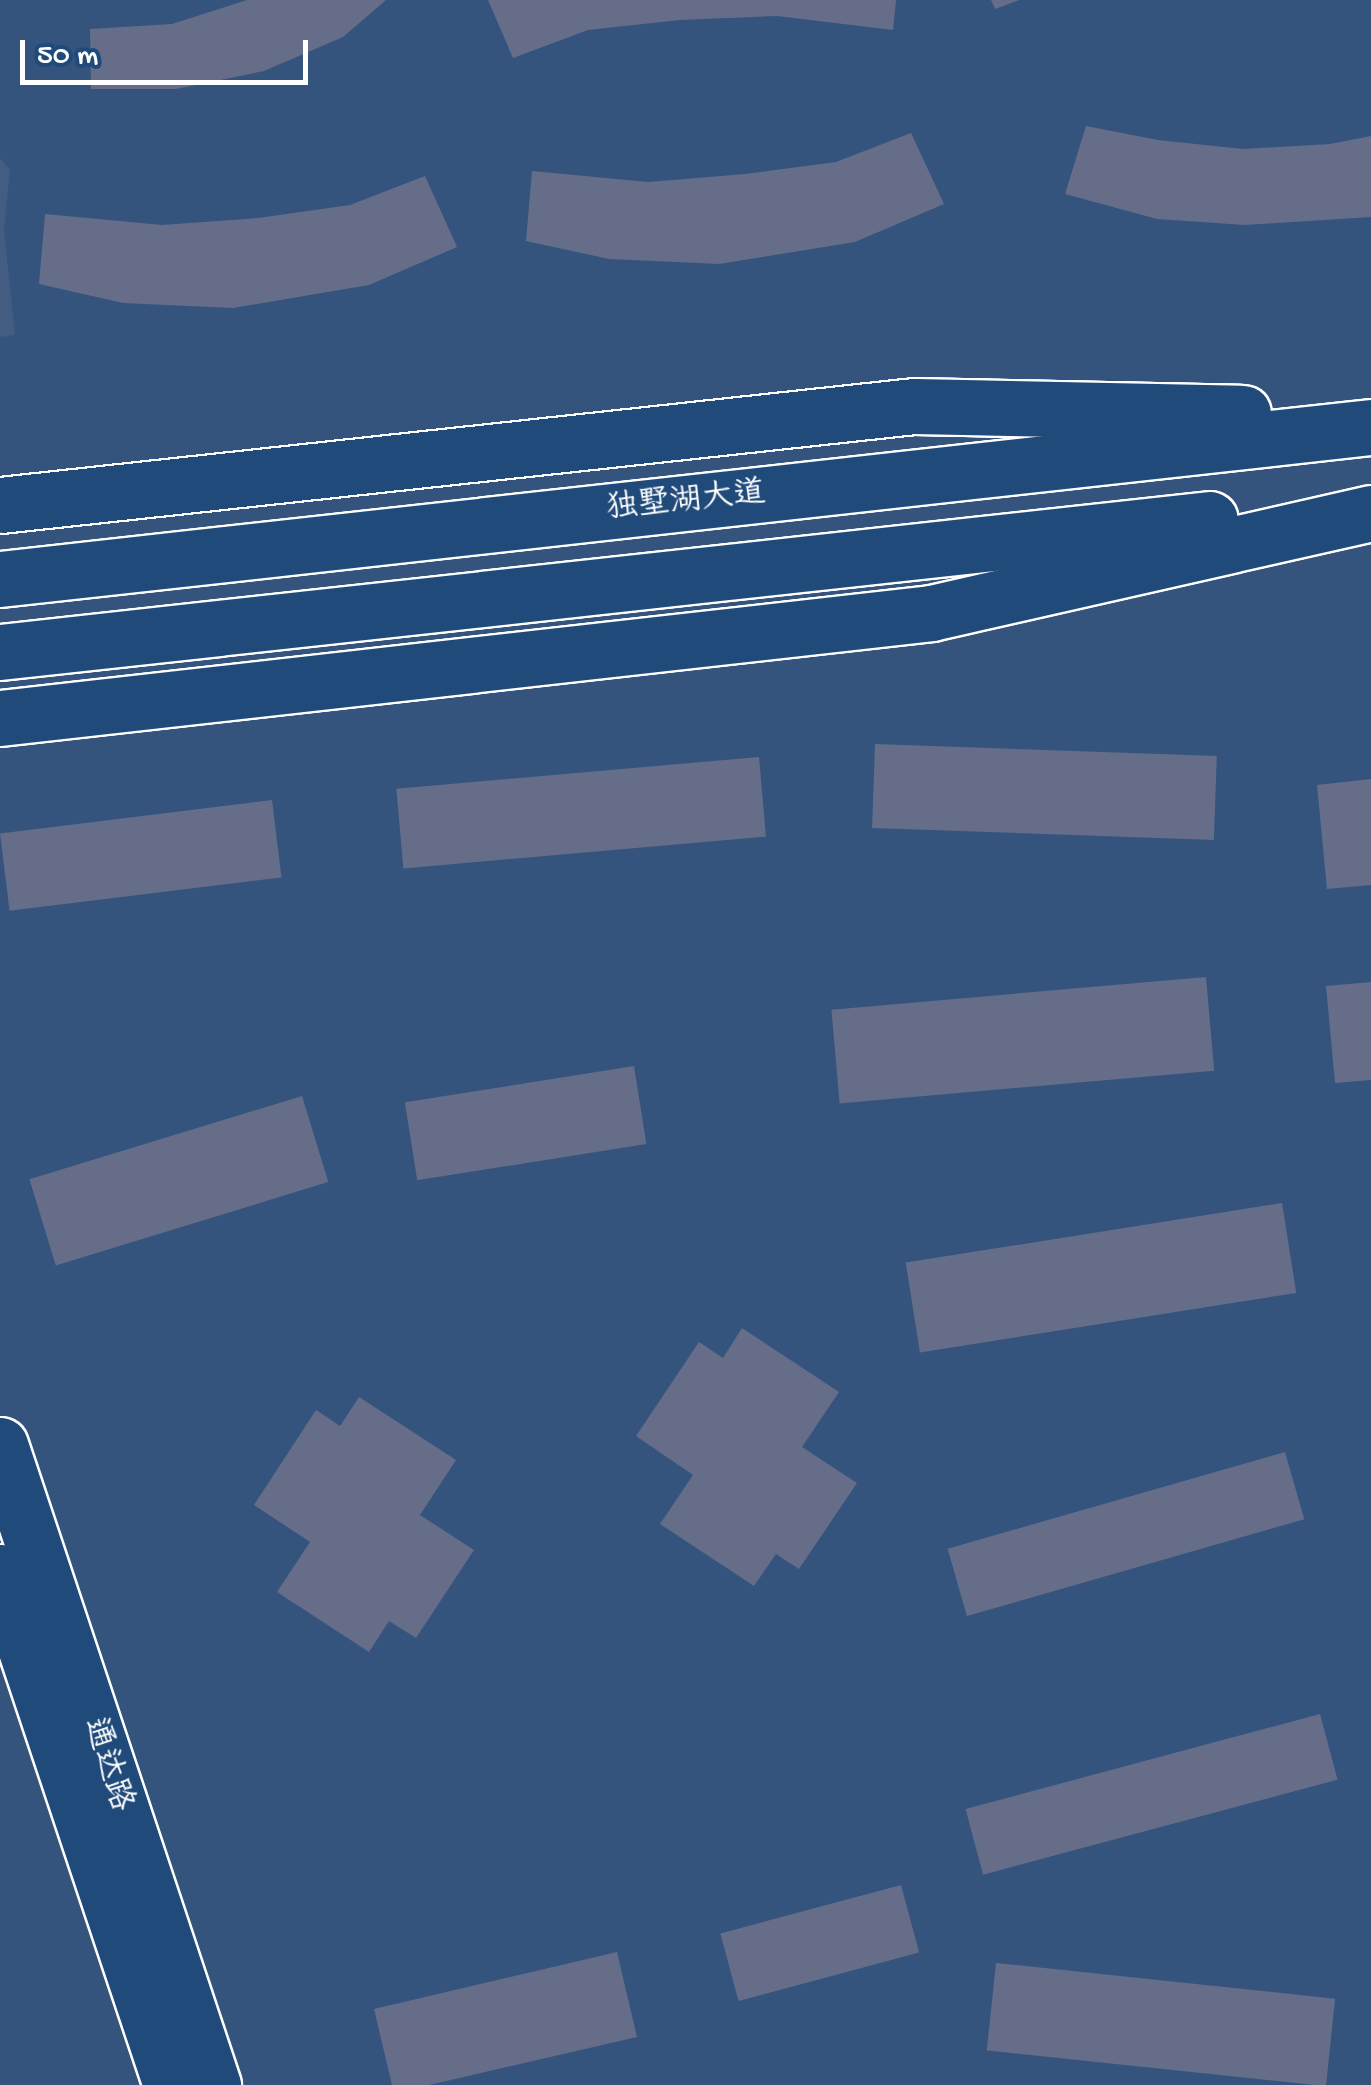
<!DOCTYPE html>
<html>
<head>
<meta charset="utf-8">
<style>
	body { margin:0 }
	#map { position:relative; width:1371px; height:2085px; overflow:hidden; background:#34547e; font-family:"Gochi Hand","LXGW WenKai TC",sans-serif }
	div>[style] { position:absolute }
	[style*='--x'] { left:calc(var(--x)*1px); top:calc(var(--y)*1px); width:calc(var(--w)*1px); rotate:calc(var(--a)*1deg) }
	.built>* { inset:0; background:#435c81 }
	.building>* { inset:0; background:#656d89; transform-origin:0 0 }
	.roads { filter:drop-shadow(2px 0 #fff) drop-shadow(-2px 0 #fff) drop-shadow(0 2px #fff) drop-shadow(0 -2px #fff) }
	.secondary>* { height:55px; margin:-27.5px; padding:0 27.5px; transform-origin:27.5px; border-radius:27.5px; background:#1f4a7a }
	.highway>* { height:55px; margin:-27.5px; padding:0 27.5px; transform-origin:27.5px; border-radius:27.5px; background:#1f4a7a }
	span { translate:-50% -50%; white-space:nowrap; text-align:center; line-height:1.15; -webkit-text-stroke:9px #1f4a7a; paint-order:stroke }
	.street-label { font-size:32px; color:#fff }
	.scale { position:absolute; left:20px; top:40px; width:288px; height:45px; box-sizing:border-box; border:5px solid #fff; border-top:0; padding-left:12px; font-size:30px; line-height:35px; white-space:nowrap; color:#fff; -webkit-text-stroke:8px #1f4a7a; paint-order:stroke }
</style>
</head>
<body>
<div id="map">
	<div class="built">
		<i style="clip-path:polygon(0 158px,10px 170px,4px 230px,15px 335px,0 337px)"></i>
	</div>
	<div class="building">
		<i style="clip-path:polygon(386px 0,343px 37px,264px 71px,176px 89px,91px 89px,90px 29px,172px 24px,247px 0)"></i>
		<i style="clip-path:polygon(488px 0,896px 0,893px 30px,777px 16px,680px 20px,588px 30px,513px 58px)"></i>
		<i style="clip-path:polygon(991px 0,1019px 0,995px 9px)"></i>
		<i style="clip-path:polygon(1086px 126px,1158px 140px,1243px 149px,1330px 144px,1371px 136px,1371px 217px,1245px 225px,1157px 219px,1065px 194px)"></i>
		<i style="clip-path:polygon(911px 133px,944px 204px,855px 242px,719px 264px,609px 259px,526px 241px,532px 171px,648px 182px,745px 174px,836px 162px)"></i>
		<i style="clip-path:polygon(425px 176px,457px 247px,369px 285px,233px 308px,123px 303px,39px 284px,45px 214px,162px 225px,258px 218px,350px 205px)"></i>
		<i style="left:875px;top:744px;width:342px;height:84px;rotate:2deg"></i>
		<i style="left:759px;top:757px;width:80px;height:364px;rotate:85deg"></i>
		<i style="clip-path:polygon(1371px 779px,1371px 885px,1327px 889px,1317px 785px)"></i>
		<i style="left:272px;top:800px;width:78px;height:274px;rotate:83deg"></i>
		<i style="left:1206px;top:977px;width:94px;height:376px;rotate:85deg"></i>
		<i style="clip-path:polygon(1371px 982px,1371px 1080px,1335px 1083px,1326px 986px)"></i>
		<i style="left:634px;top:1066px;width:79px;height:232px;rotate:81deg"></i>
		<i style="left:302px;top:1096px;width:90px;height:285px;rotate:73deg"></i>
		<i style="left:1282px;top:1203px;width:91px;height:381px;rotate:81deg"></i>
		<i style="clip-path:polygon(742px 1328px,839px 1392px,802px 1447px,857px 1483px,799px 1569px,776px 1554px,754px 1586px,660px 1524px,693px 1475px,636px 1436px,699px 1342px,723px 1358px)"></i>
		<i style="clip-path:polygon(359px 1397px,456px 1460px,420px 1515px,474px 1550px,416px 1638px,389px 1621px,369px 1652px,277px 1592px,310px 1542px,254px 1505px,316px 1410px,340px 1426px)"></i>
		<i style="left:1285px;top:1452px;width:70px;height:351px;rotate:74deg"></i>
		<i style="left:1320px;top:1714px;width:68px;height:367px;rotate:75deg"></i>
		<i style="left:901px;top:1885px;width:70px;height:187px;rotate:75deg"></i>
		<i style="clip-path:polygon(617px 1952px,637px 2037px,429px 2085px,392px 2085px,374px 2009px)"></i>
		<i style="left:996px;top:1963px;width:341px;height:88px;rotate:6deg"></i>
	</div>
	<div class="roads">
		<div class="secondary">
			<i style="--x:0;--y:1445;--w:675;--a:71.59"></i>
			<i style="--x:0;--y:1572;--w:541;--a:71.57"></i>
		</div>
		<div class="highway">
			<i style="--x:0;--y:505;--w:919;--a:-6.18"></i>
			<i style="--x:914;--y:406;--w:329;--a:1.2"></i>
			<i style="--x:0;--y:579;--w:1379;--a:-6.33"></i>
			<i style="--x:0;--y:652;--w:1217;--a:-6.27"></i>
			<i style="--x:0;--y:718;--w:937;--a:-6.43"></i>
			<i style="--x:931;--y:613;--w:451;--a:-12.8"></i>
		</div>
	</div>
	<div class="street-label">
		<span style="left:686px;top:503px;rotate:-6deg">独墅湖大道</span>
		<span style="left:106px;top:1765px;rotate:72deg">通达路</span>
	</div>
	<div class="scale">50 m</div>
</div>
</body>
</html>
